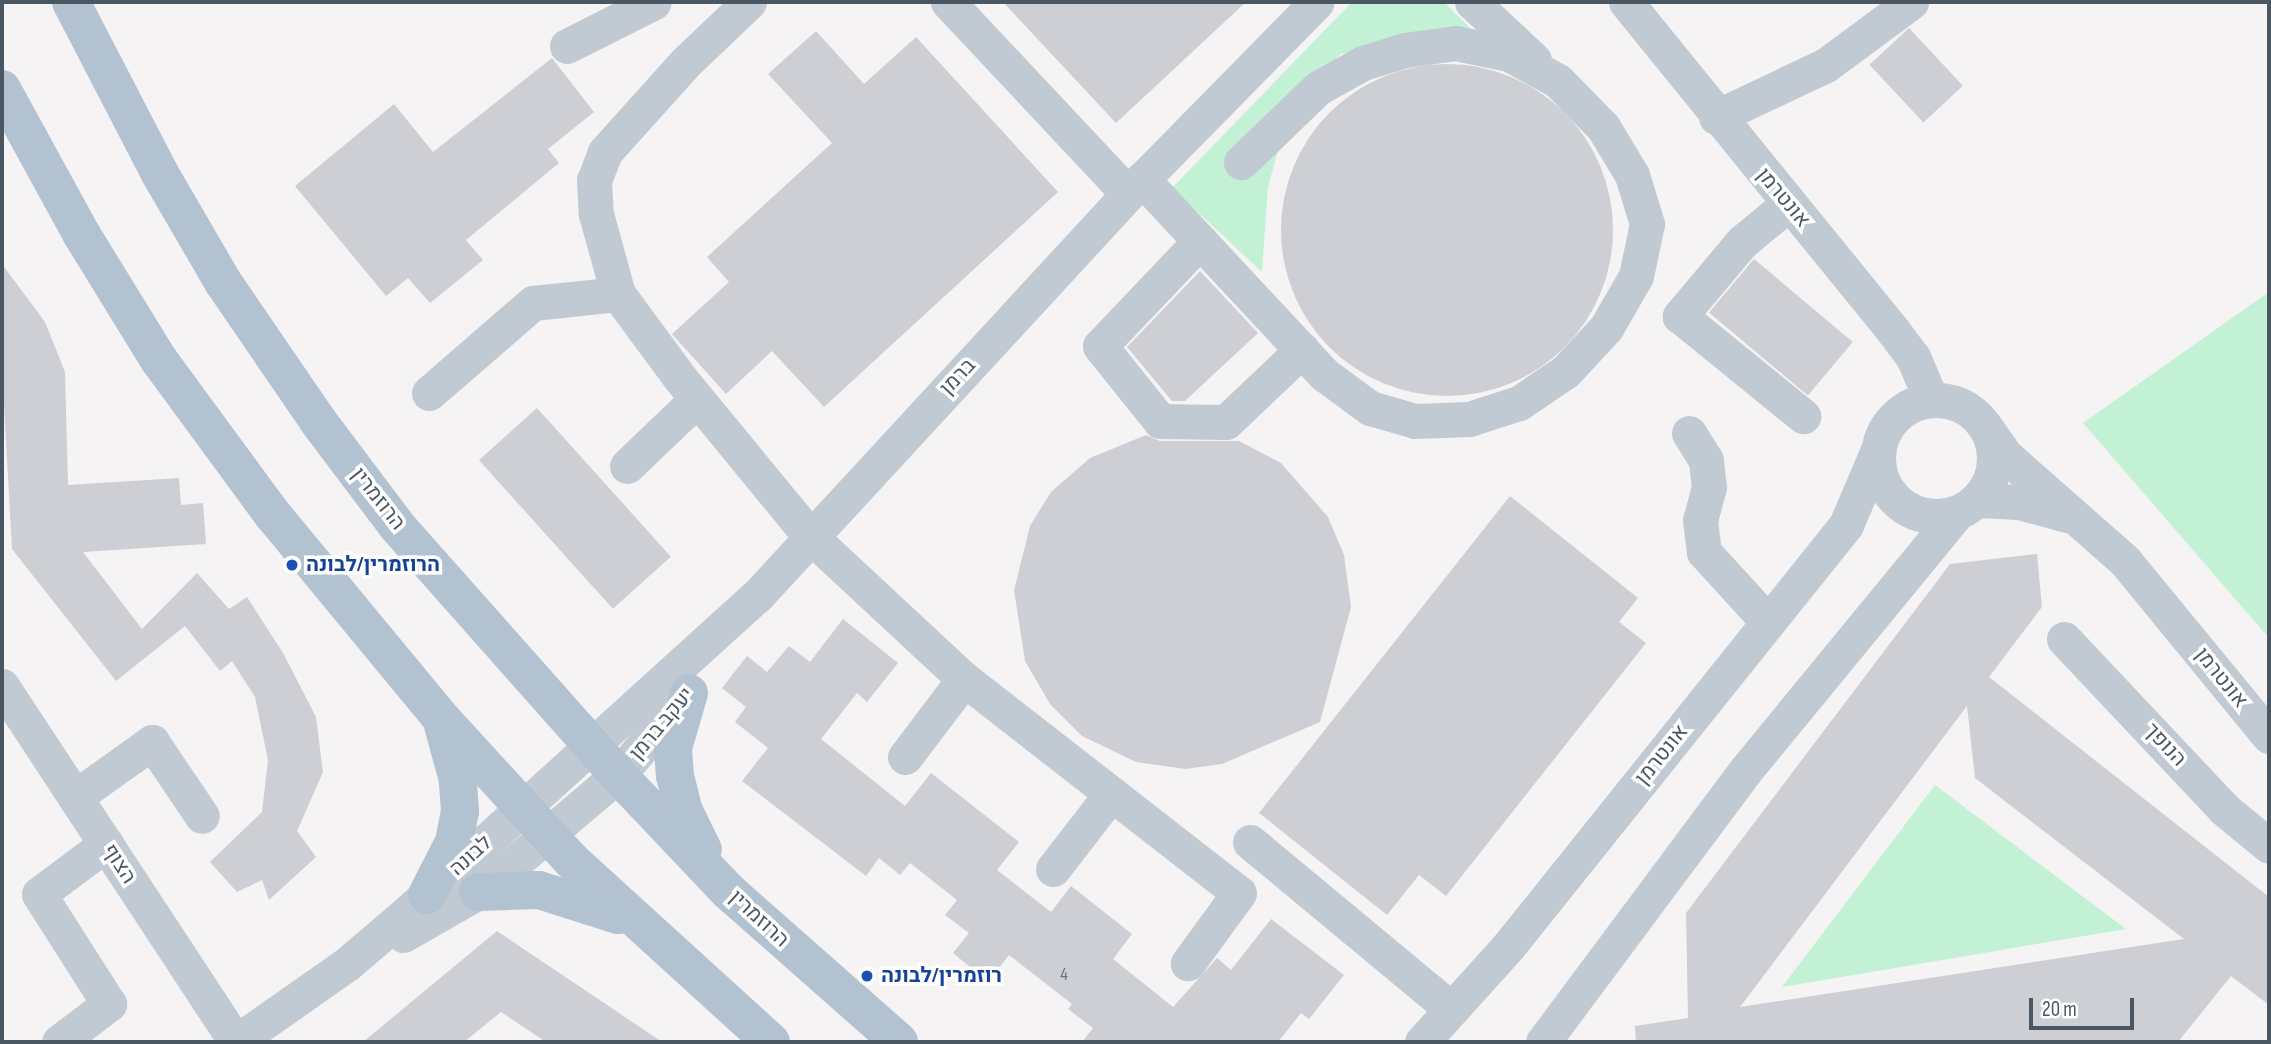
<!DOCTYPE html>
<html>
<head>
<meta charset="utf-8">
<style>
	body { margin:0 }
	#map { position:relative; width:2271px; height:1044px; overflow:hidden; background:#f5f3f3; font-family:"Sofia Sans Condensed",Heebo,sans-serif }
	div>[style] { position:absolute }
	[style*='--x'] { left:calc(var(--x)*1px); top:calc(var(--y)*1px); width:calc(var(--w)*1px); rotate:calc(var(--a)*1deg) }
	.green>* { inset:0; background:#c3f1d5 }
	.building>* { inset:0; background:#cdcfd5; transform-origin:0 0 }
	.round { border-radius:50% }
	.minor>* { height:35px; margin:-17.5px; padding:0 17.5px; transform-origin:17.5px; border-radius:17.5px; background:#c1cad2 }
	.minor>.ring { margin:-17.5px; padding:0; box-sizing:content-box; background:none; border:35px solid #c1cad2; border-radius:50% }
	.major>* { height:38px; margin:-19px; padding:0 19px; transform-origin:19px; border-radius:19px; background:#b3c2d1 }
	.dots>* { width:19px; height:19px; translate:-50% -50%; box-sizing:border-box; border:4px solid #fff; border-radius:50% }
	span { translate:-50% -50%; white-space:nowrap; text-align:center; line-height:1.15; -webkit-text-stroke:7px #fff; paint-order:stroke }
	.number-label { font-size:18px; color:#6b747e }
	.number-label span { -webkit-text-stroke-width:0 }
	.street-label { font-size:21px; color:#4a5661 }
	.transit-label { font-size:21px; color:#164399; font-weight:700 }
	.left { translate:0 -50%; text-align:left }
	.frame { position:absolute; inset:0; border:4px solid #4a5661; pointer-events:none }
	.scale { position:absolute; left:2029px; top:998px; width:105px; height:32px; box-sizing:border-box; border:4px solid #4a5661; border-top:0; padding-left:9px; font-size:21px; line-height:24px; white-space:nowrap; color:#4a5661; -webkit-text-stroke:5px #fff; paint-order:stroke }
</style>
</head>
<body>
<div id="map">
	<div class="green">
		<i style="clip-path:polygon(1352px 2px,1444px 2px,1477px 35px,1404px 41px,1341px 54px,1293px 96px,1268px 187px,1262px 272px,1172px 188px)"></i>
		<i style="clip-path:polygon(2269px 292px,2269px 638px,2083px 423px)"></i>
		<i style="clip-path:polygon(1935px 785px,2126px 929px,1782px 987px)"></i>
	</div>
	<div class="building">
		<i style="clip-path:polygon(1003px 2px,1246px 2px,1116px 123px)"></i>
		<i style="left:1909px;top:28px;width:79px;height:54px;rotate:47deg"></i>
		<i style="clip-path:polygon(816px 31px,864px 84px,916px 37px,1058px 192px,824px 407px,772px 351px,726px 394px,672px 334px,729px 282px,707px 257px,832px 143px,768px 74px)"></i>
		<i style="clip-path:polygon(552px 58px,594px 112px,548px 149px,559px 163px,466px 240px,483px 260px,430px 303px,408px 278px,386px 296px,295px 186px,394px 104px,433px 152px)"></i>
		<i class="round" style="left:1281px;top:64px;width:332px;height:332px"></i>
		<i style="left:1754px;top:259px;width:129px;height:70px;rotate:40deg"></i>
		<i style="clip-path:polygon(2px 264px,45px 322px,65px 372px,68px 485px,179px 478px,181px 505px,203px 503px,206px 544px,83px 552px,142px 629px,197px 573px,229px 609px,247px 597px,283px 653px,316px 717px,323px 772px,297px 831px,316px 857px,269px 900px,262px 880px,237px 892px,210px 862px,262px 812px,268px 760px,255px 697px,232px 661px,220px 671px,185px 626px,116px 681px,12px 549px,2px 369px)"></i>
		<i style="clip-path:polygon(1200px 271px,1258px 333px,1185px 401px,1172px 401px,1127px 347px)"></i>
		<i style="left:537px;top:408px;width:200px;height:78px;rotate:48deg"></i>
		<i style="clip-path:polygon(1146px 435px,1160px 441px,1239px 441px,1281px 463px,1328px 517px,1344px 555px,1351px 607px,1320px 722px,1222px 764px,1185px 769px,1136px 762px,1082px 736px,1050px 704px,1025px 661px,1014px 590px,1030px 526px,1051px 492px,1090px 458px)"></i>
		<i style="clip-path:polygon(1510px 496px,1638px 598px,1619px 622px,1646px 643px,1446px 896px,1419px 875px,1387px 915px,1259px 813px)"></i>
		<i style="clip-path:polygon(evenodd,2037px 554px,2042px 607px,1989px 677px,2269px 897px,2269px 1005px,2231px 976px,2178px 1042px,1636px 1042px,1635px 1026px,1688px 1018px,1686px 913px,1950px 564px,2037px 554px,1967px 706px,1975px 778px,2184px 939px,1740px 1007px,1967px 706px)"></i>
		<i style="clip-path:polygon(843px 619px,898px 663px,867px 702px,857px 693px,821px 739px,905px 806px,931px 773px,1019px 842px,997px 870px,1051px 912px,1071px 886px,1132px 934px,1113px 959px,1173px 1007px,1217px 958px,1231px 970px,1271px 919px,1344px 975px,1309px 1019px,1301px 1013px,1278px 1042px,1082px 1042px,1093px 1028px,1068px 1009px,1072px 1004px,1009px 955px,988px 982px,953px 953px,969px 933px,945px 915px,957px 900px,910px 863px,900px 875px,879px 858px,866px 876px,742px 781px,768px 748px,735px 722px,746px 707px,722px 688px,747px 656px,767px 672px,789px 646px,810px 662px)"></i>
		<i style="clip-path:polygon(497px 931px,622px 1015px,662px 1042px,546px 1042px,501px 1012px,464px 1042px,363px 1042px)"></i>
	</div>
	<div class="minor">
		<i style="--x:749;--y:2;--w:88;--a:136.4"></i>
		<i style="--x:685;--y:63;--w:120;--a:132"></i>
		<i style="--x:605;--y:152;--w:30;--a:111"></i>
		<i style="--x:594;--y:180;--w:34;--a:87"></i>
		<i style="--x:596;--y:214;--w:83;--a:74.6"></i>
		<i style="--x:618;--y:294;--w:104;--a:53.6"></i>
		<i style="--x:680;--y:378;--w:205;--a:50.6"></i>
		<i style="--x:810;--y:536;--w:210;--a:42.9"></i>
		<i style="--x:964;--y:679;--w:348;--a:37.9"></i>
		<i style="--x:1239;--y:893;--w:87;--a:126.1"></i>
		<i style="--x:948;--y:2;--w:263;--a:46.8"></i>
		<i style="--x:1472;--y:2;--w:85;--a:43.1"></i>
		<i style="--x:1626;--y:2;--w:425;--a:50.9"></i>
		<i style="--x:1894;--y:332;--w:31;--a:53"></i>
		<i style="--x:1913;--y:357;--w:46;--a:66.8"></i>
		<i style="--x:567;--y:46;--w:97;--a:-26.8"></i>
		<i style="--x:1716;--y:117;--w:122;--a:-25.3"></i>
		<i style="--x:1826;--y:65;--w:106;--a:-36.5"></i>
		<i style="--x:1142;--y:179;--w:268;--a:47"></i>
		<i style="--x:1325;--y:375;--w:56;--a:36.3"></i>
		<i style="--x:1370;--y:408;--w:47;--a:16.1"></i>
		<i style="--x:1415;--y:421;--w:54;--a:-2.1"></i>
		<i style="--x:1469;--y:419;--w:52;--a:-17.7"></i>
		<i style="--x:1519;--y:403;--w:57;--a:-34.2"></i>
		<i style="--x:1566;--y:371;--w:59;--a:-47.1"></i>
		<i style="--x:1606;--y:328;--w:60;--a:-60"></i>
		<i style="--x:1636;--y:276;--w:53;--a:-78.1"></i>
		<i style="--x:1647;--y:224;--w:51;--a:-107"></i>
		<i style="--x:1632;--y:175;--w:56;--a:-121.1"></i>
		<i style="--x:1603;--y:127;--w:64;--a:-134.4"></i>
		<i style="--x:1558;--y:81;--w:56;--a:-151.1"></i>
		<i style="--x:1509;--y:54;--w:54;--a:-168.3"></i>
		<i style="--x:1456;--y:43;--w:51;--a:172.2"></i>
		<i style="--x:1405;--y:50;--w:44;--a:162.8"></i>
		<i style="--x:1363;--y:63;--w:51;--a:150.9"></i>
		<i style="--x:1318;--y:88;--w:107;--a:136.1"></i>
		<i style="--x:1788;--y:204;--w:60;--a:140.4"></i>
		<i style="--x:1742;--y:242;--w:97;--a:130"></i>
		<i style="--x:1680;--y:316;--w:159;--a:39.1"></i>
		<i style="--x:1200;--y:241;--w:145;--a:133.6"></i>
		<i style="--x:1100;--y:346;--w:96;--a:51.3"></i>
		<i style="--x:1160;--y:421;--w:66;--a:0.9"></i>
		<i style="--x:1226;--y:422;--w:105;--a:-43.5"></i>
		<i style="--x:429;--y:393;--w:138;--a:-40.9"></i>
		<i style="--x:533;--y:303;--w:85;--a:-6"></i>
		<i class="ring" style="left:1878px;top:400px;width:81px;height:81px"></i>
		<i style="--x:1984;--y:425;--w:38;--a:55"></i>
		<i style="--x:2006;--y:456;--w:159;--a:41.4"></i>
		<i style="--x:2125;--y:561;--w:227;--a:50.6"></i>
		<i style="--x:1689;--y:433;--w:32;--a:58"></i>
		<i style="--x:1706;--y:460;--w:27;--a:84"></i>
		<i style="--x:1709;--y:487;--w:34;--a:105"></i>
		<i style="--x:1700;--y:520;--w:32;--a:83"></i>
		<i style="--x:1704;--y:552;--w:95;--a:47.6"></i>
		<i style="--x:627;--y:466;--w:97;--a:-43.7"></i>
		<i style="--x:1977;--y:500;--w:42;--a:2.7"></i>
		<i style="--x:2019;--y:502;--w:50;--a:15.2"></i>
		<i style="--x:2064;--y:639;--w:233;--a:46.7"></i>
		<i style="--x:2224;--y:809;--w:58;--a:39.4"></i>
		<i style="--x:2;--y:686;--w:426;--a:56.7"></i>
		<i style="--x:905;--y:757;--w:98;--a:-52.9"></i>
		<i style="--x:75;--y:797;--w:95;--a:-35.5"></i>
		<i style="--x:152;--y:742;--w:89;--a:56"></i>
		<i style="--x:1250;--y:842;--w:261;--a:39.7"></i>
		<i style="--x:1053;--y:869;--w:95;--a:-52.3"></i>
		<i style="--x:403;--y:935;--w:86;--a:-29.8"></i>
		<i style="--x:478;--y:892;--w:54;--a:-39"></i>
		<i style="--x:520;--y:858;--w:128;--a:-40.3"></i>
		<i style="--x:618;--y:775;--w:106;--a:-49.2"></i>
		<i style="--x:59;--y:1042;--w:63;--a:-37.2"></i>
		<i style="--x:109;--y:1004;--w:130;--a:-122.5"></i>
		<i style="--x:39;--y:894;--w:84;--a:-36.7"></i>
		<i style="--x:236;--y:1042;--w:136;--a:-35.1"></i>
		<i style="--x:347;--y:964;--w:80;--a:-40.4"></i>
		<i style="--x:408;--y:912;--w:471;--a:-42.2"></i>
		<i style="--x:757;--y:596;--w:547;--a:-47.3"></i>
		<i style="--x:1128;--y:194;--w:269;--a:-45.5"></i>
		<i style="--x:1422;--y:1042;--w:127;--a:-47.9"></i>
		<i style="--x:1507;--y:948;--w:542;--a:-51.29"></i>
		<i style="--x:1846;--y:525;--w:79;--a:-67"></i>
		<i style="--x:1543;--y:1042;--w:338;--a:-53.3"></i>
		<i style="--x:1745;--y:771;--w:334;--a:-50.6"></i>
	</div>
	<div class="major">
		<i style="--x:71;--y:2;--w:191;--a:62.6"></i>
		<i style="--x:159;--y:172;--w:127;--a:59.8"></i>
		<i style="--x:223;--y:282;--w:168;--a:55.6"></i>
		<i style="--x:318;--y:421;--w:131;--a:53"></i>
		<i style="--x:397;--y:526;--w:333;--a:48.4"></i>
		<i style="--x:618;--y:775;--w:160;--a:46.5"></i>
		<i style="--x:728;--y:891;--w:228;--a:41.4"></i>
		<i style="--x:2;--y:89;--w:166;--a:61.3"></i>
		<i style="--x:82;--y:235;--w:147;--a:58.4"></i>
		<i style="--x:159;--y:360;--w:192;--a:53.7"></i>
		<i style="--x:273;--y:515;--w:262;--a:50.4"></i>
		<i style="--x:440;--y:717;--w:195;--a:47.5"></i>
		<i style="--x:572;--y:861;--w:269;--a:42.3"></i>
		<i style="--x:689;--y:693;--w:57;--a:106.2"></i>
		<i style="--x:673;--y:748;--w:28;--a:86"></i>
		<i style="--x:675;--y:776;--w:36;--a:76"></i>
		<i style="--x:684;--y:811;--w:43;--a:64"></i>
		<i style="--x:478;--y:892;--w:61;--a:-1.9"></i>
		<i style="--x:539;--y:890;--w:83;--a:17.6"></i>
		<i style="--x:427;--y:895;--w:59;--a:-63"></i>
		<i style="--x:454;--y:842;--w:31;--a:-79"></i>
		<i style="--x:460;--y:812;--w:32;--a:-94"></i>
		<i style="--x:458;--y:780;--w:57;--a:-105.3"></i>
	</div>
	<div class="dots">
		<i style="left:292px;top:565px;background:#1a4fb4"></i>
		<i style="left:867px;top:976px;background:#1a4fb4"></i>
	</div>
	<div class="number-label">
		<span style="left:1064px;top:975px">4</span>
	</div>
	<div class="street-label">
		<span style="left:1783px;top:198px;rotate:50deg">אונטרמן</span>
		<span style="left:958px;top:377px;rotate:-47deg">ברמן</span>
		<span style="left:378px;top:499px;rotate:52deg">הרוזמרין</span>
		<span style="left:2221px;top:678px;rotate:51deg">אונטרמן</span>
		<span style="left:662px;top:724px;rotate:-50deg">יעקב ברמן</span>
		<span style="left:2165px;top:745px;rotate:47deg">הנופך</span>
		<span style="left:1662px;top:755px;rotate:-51deg">אונטרמן</span>
		<span style="left:471px;top:856px;rotate:-42deg">לבונה</span>
		<span style="left:119px;top:864px;rotate:57deg">הצוף</span>
		<span style="left:759px;top:919px;rotate:43deg">הרוזמרין</span>
	</div>
	<div class="transit-label">
		<span class="left" style="left:306px;top:565px">הרוזמרין/לבונה</span>
		<span class="left" style="left:881px;top:976px">רוזמרין/לבונה</span>
	</div>
	<div class="frame"></div>
	<div class="scale">20 m</div>
</div>
</body>
</html>
